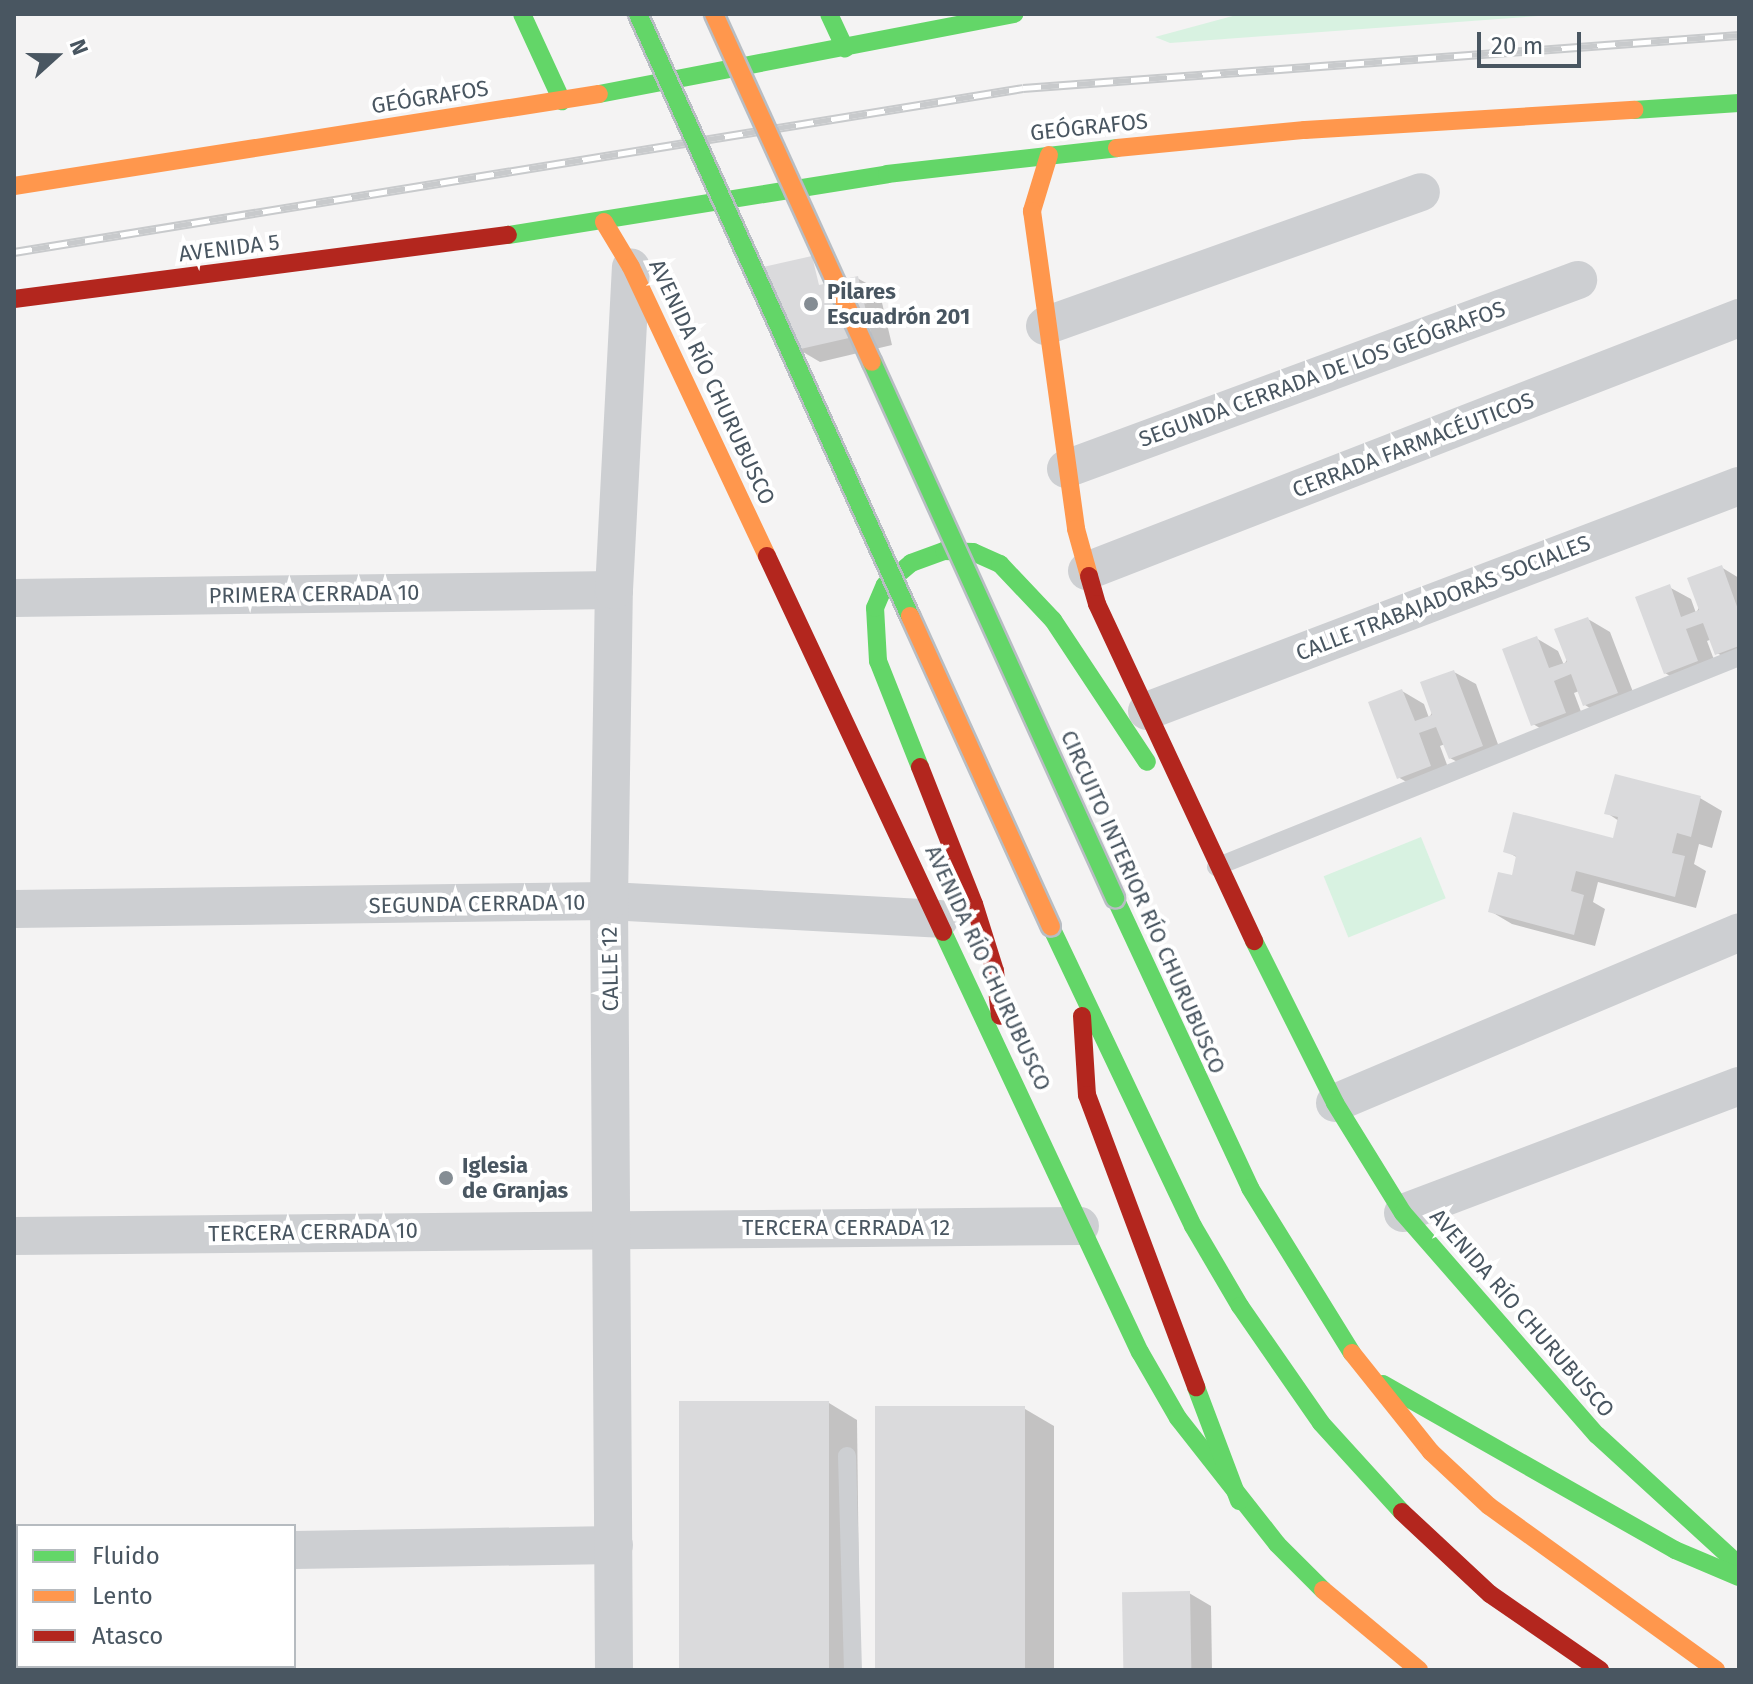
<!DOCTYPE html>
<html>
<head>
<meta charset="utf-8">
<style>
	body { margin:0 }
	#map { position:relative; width:1753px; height:1684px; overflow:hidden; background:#f4f3f3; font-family:"Fira Sans",sans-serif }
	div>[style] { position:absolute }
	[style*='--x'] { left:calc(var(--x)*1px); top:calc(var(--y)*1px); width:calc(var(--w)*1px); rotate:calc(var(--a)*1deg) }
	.green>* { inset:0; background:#d8f2e1; transform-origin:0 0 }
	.shadow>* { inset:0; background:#0003 }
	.building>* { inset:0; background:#dadadc; transform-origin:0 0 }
	.lane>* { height:18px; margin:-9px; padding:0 9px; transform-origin:9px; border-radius:9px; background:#cdcfd2 }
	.street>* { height:38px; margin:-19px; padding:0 19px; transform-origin:19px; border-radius:19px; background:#cdcfd2 }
	.fast>* { height:18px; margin:-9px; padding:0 9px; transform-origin:9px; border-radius:9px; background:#63d668 }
	.slow>* { height:18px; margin:-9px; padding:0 9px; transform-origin:9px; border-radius:9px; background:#ff974d }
	.jam>* { height:18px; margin:-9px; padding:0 9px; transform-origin:9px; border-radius:9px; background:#b3261e }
	.rail>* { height:9px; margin-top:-4.5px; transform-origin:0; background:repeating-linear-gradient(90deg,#fff 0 18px,#c8cacc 0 36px); box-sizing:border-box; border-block:2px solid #c8cacc }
	.bridges { filter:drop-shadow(2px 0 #b8bdc3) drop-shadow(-2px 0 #b8bdc3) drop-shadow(0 2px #b8bdc3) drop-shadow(0 -2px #b8bdc3) }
	.fast-bridge>* { height:18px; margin:-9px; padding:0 9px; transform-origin:9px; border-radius:9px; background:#63d668 }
	.slow-bridge>* { height:18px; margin:-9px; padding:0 9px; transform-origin:9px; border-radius:9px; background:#ff974d }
	.dots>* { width:22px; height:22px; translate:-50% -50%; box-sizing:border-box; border:4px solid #fff; border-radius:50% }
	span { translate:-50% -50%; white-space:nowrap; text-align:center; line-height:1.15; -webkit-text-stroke:8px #fff; paint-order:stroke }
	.street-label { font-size:22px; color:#495661 }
	.poi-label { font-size:22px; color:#495661; font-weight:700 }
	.left { translate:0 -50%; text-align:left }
	.frame { position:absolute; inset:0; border:16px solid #495661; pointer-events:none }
	.legend { position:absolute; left:16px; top:1524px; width:280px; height:144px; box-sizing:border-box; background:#fff; border:2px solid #b6bbc0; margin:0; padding:10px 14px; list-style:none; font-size:24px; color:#495661 }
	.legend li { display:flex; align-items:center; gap:16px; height:40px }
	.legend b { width:40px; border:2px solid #b6bbc0 }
	.north { position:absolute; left:16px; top:16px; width:80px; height:80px; -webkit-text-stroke:6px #fff; paint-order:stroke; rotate:69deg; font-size:22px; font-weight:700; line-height:32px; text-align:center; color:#495661 }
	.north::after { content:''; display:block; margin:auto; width:28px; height:36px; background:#495661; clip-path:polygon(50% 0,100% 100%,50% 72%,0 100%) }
	.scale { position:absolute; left:1477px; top:32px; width:104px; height:36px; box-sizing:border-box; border:4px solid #495661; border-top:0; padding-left:10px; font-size:24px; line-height:28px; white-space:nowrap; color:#495661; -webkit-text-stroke:6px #fff; paint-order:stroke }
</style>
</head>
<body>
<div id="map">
	<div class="green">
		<i style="clip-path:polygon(1240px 14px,1566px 14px,1170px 43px,1155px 37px)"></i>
		<i style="left:1421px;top:837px;width:66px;height:105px;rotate:68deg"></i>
	</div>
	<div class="shadow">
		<i style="clip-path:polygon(857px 278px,879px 290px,892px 345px,820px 362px,798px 349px)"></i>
		<i style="clip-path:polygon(1721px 567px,1739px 578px,1739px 666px,1717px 653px,1712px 639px,1707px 641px,1719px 673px,1687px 686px,1665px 673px,1669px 587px,1691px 599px,1696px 613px)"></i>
		<i style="clip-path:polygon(1588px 619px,1610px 632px,1638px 705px,1606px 718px,1585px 705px,1579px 691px,1574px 693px,1586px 725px,1555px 737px,1533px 724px,1536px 638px,1558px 651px,1564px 665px)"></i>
		<i style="clip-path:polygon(1454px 672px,1476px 684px,1503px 758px,1472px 770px,1450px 758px,1445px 744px,1440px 746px,1452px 778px,1420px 790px,1398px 777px,1402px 691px,1424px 704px,1429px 718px)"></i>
		<i style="clip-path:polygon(1700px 798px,1722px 811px,1712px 848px,1699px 844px,1694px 864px,1706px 871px,1696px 908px,1598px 882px,1593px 902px,1605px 909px,1595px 946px,1512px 924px,1490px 911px,1513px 878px,1518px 858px,1506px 851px,1614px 840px,1619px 821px,1607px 813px)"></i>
		<i style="clip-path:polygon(829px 1403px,857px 1420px,860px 1670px,683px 1670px)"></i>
		<i style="clip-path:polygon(1025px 1409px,1054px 1426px,1054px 1670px,878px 1670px)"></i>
		<i style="clip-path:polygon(1189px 1593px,1211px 1606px,1212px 1670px,1126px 1670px)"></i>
	</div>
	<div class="building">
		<i style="clip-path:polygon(812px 256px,819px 285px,858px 276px,871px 333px,796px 350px,750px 270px)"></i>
		<i style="clip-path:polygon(1722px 565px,1739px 612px,1739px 646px,1715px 655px,1703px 623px,1686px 629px,1698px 661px,1664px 674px,1635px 597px,1670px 584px,1681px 617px,1699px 610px,1687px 578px)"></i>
		<i style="clip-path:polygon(1588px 617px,1618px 693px,1583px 706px,1571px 674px,1554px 681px,1566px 713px,1531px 726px,1502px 649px,1537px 636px,1549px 668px,1567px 662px,1554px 629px)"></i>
		<i style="clip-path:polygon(1454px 670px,1483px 746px,1449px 759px,1436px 727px,1419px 733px,1431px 766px,1397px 779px,1368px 702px,1402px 689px,1415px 721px,1432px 715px,1420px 682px)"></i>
		<i style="clip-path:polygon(1615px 774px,1701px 796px,1691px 837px,1677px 833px,1672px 853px,1685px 856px,1675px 897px,1576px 871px,1571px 891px,1584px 895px,1574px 935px,1488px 912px,1498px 872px,1512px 875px,1516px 856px,1503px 852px,1513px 812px,1613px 838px,1618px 817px,1604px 814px)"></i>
		<i style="left:679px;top:1401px;width:150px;height:269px"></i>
		<i style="left:875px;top:1406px;width:150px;height:264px"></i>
		<i style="left:1190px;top:1591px;width:79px;height:68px;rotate:89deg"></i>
	</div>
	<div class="lane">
		<i style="--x:1216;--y:867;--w:564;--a:-21.88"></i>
		<i style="--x:847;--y:1456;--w:214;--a:88.4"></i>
	</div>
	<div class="street">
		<i style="--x:1045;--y:326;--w:399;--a:-19.6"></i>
		<i style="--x:1066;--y:469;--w:546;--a:-20.26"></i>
		<i style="--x:1087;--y:571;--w:699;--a:-21.21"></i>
		<i style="--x:14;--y:598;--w:600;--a:-0.76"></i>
		<i style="--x:1147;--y:711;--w:633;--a:-20.81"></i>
		<i style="--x:14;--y:909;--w:595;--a:-0.77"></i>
		<i style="--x:609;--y:901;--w:331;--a:3.1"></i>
		<i style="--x:1335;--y:1103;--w:439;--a:-22.9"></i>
		<i style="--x:1403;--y:1213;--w:359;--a:-20.7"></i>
		<i style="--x:14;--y:1236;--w:1066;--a:-0.54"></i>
		<i style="--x:294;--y:1550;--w:320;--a:-0.9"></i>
		<i style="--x:14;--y:1553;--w:4;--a:0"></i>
		<i style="--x:614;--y:1670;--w:769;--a:-90.37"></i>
		<i style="--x:609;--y:901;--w:311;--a:-89.1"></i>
		<i style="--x:614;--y:590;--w:323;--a:-87"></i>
	</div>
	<div class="fast">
		<i style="--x:522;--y:14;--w:96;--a:65.3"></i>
		<i style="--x:829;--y:14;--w:38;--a:65"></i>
		<i style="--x:599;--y:94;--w:423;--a:-10.9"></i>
		<i style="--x:1634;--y:110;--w:105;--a:-3.8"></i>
		<i style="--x:508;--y:235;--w:384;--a:-9.1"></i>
		<i style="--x:887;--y:174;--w:231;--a:-6.4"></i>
		<i style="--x:920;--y:767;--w:114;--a:-111.6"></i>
		<i style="--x:878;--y:661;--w:53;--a:-93.2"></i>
		<i style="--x:875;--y:608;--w:25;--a:-67"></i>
		<i style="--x:885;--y:585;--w:34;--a:-40"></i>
		<i style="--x:911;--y:563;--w:35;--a:-20"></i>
		<i style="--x:944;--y:551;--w:29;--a:2"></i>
		<i style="--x:973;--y:552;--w:30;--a:24"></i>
		<i style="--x:1000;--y:564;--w:77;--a:46.6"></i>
		<i style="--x:1053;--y:620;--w:170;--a:56.5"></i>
		<i style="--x:1115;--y:898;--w:320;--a:65"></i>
		<i style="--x:1250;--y:1188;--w:194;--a:58.3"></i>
		<i style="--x:1051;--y:927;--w:331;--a:64.6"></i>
		<i style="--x:1193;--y:1226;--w:93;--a:59.6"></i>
		<i style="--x:1240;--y:1306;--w:142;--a:55.3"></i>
		<i style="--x:1321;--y:1423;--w:120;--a:47.7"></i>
		<i style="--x:943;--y:932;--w:464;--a:64.9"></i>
		<i style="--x:1140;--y:1352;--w:76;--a:60.1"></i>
		<i style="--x:1178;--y:1418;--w:160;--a:51.8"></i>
		<i style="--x:1277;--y:1544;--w:65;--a:45"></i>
		<i style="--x:1254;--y:941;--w:181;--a:63.4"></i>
		<i style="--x:1335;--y:1103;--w:129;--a:58.3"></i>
		<i style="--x:1403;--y:1213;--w:295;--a:48.9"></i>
		<i style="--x:1597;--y:1435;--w:193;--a:42.5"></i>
		<i style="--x:1383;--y:1384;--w:336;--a:29.6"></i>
		<i style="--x:1675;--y:1550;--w:69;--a:22.9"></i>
		<i style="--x:1196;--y:1387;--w:122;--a:69.3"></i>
	</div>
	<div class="slow">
		<i style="--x:1117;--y:148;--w:189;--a:-5.5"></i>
		<i style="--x:1305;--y:130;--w:330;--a:-3.5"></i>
		<i style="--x:1049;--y:155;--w:59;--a:106.9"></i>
		<i style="--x:1032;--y:211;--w:321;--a:82.1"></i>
		<i style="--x:1076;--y:529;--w:49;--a:74.5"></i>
		<i style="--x:14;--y:186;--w:592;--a:-8.94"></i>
		<i style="--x:604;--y:222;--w:52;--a:59"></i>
		<i style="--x:631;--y:267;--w:319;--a:64.8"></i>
		<i style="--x:1352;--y:1353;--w:127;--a:51.4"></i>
		<i style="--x:1431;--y:1452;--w:79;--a:43"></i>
		<i style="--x:1489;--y:1506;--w:280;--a:35.8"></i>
		<i style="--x:1323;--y:1590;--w:125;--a:39.8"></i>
	</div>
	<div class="jam">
		<i style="--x:14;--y:299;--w:498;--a:-7.4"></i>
		<i style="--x:767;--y:556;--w:415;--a:64.9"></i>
		<i style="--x:1089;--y:576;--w:29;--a:74"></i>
		<i style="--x:1097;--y:604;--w:372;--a:65"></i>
		<i style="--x:920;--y:767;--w:147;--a:68.5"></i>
		<i style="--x:974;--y:904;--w:70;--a:72.6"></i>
		<i style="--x:995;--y:971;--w:45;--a:83.7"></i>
		<i style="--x:1082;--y:1016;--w:79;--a:86.4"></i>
		<i style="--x:1087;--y:1095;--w:312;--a:69.5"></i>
		<i style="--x:1402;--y:1512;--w:120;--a:43"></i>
		<i style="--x:1490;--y:1594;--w:134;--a:34.6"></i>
	</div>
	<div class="rail">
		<i style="--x:14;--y:252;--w:1022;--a:-9.23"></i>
		<i style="--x:1023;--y:88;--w:718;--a:-4.23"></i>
	</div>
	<div class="bridges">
		<div class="fast-bridge">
			<i style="--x:638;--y:14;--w:661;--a:65.69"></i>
			<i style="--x:872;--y:362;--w:589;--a:65.61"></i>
		</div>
		<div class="slow-bridge">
			<i style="--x:714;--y:14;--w:382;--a:65.6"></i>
			<i style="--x:910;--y:616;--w:341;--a:65.6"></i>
		</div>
	</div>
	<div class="dots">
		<i style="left:811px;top:304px;background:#858d94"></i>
		<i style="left:446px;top:1178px;background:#858d94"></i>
	</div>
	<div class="street-label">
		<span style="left:430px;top:97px;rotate:-9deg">GEÓGRAFOS</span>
		<span style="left:1089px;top:127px;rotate:-6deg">GEÓGRAFOS</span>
		<span style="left:229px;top:248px;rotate:-7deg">AVENIDA 5</span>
		<span style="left:1322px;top:374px;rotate:-20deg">SEGUNDA CERRADA DE LOS GEÓGRAFOS</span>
		<span style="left:712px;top:382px;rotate:65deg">AVENIDA RÍO CHURUBUSCO</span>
		<span style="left:1413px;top:445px;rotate:-21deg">CERRADA FARMACÉUTICOS</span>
		<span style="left:314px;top:594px;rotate:-1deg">PRIMERA CERRADA 10</span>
		<span style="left:1443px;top:598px;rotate:-21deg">CALLE TRABAJADORAS SOCIALES</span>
		<span style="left:1143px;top:902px;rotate:66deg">CIRCUITO INTERIOR RÍO CHURUBUSCO</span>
		<span style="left:477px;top:904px;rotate:-1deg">SEGUNDA CERRADA 10</span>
		<span style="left:988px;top:968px;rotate:65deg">AVENIDA RÍO CHURUBUSCO</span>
		<span style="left:610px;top:969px;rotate:-91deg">CALLE 12</span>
		<span style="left:846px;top:1228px">TERCERA CERRADA 12</span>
		<span style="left:313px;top:1232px;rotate:-1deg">TERCERA CERRADA 10</span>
		<span style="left:1522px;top:1313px;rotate:49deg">AVENIDA RÍO CHURUBUSCO</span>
	</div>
	<div class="poi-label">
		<span class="left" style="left:827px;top:304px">Pilares<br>Escuadrón 201</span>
		<span class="left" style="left:462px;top:1178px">Iglesia<br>de Granjas</span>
	</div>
	<div class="frame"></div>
	<ul class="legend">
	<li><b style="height:10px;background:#63d668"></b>Fluido</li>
	<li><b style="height:10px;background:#ff974d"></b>Lento</li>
	<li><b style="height:10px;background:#b3261e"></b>Atasco</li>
	</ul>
	<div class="north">N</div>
	<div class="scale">20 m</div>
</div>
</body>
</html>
